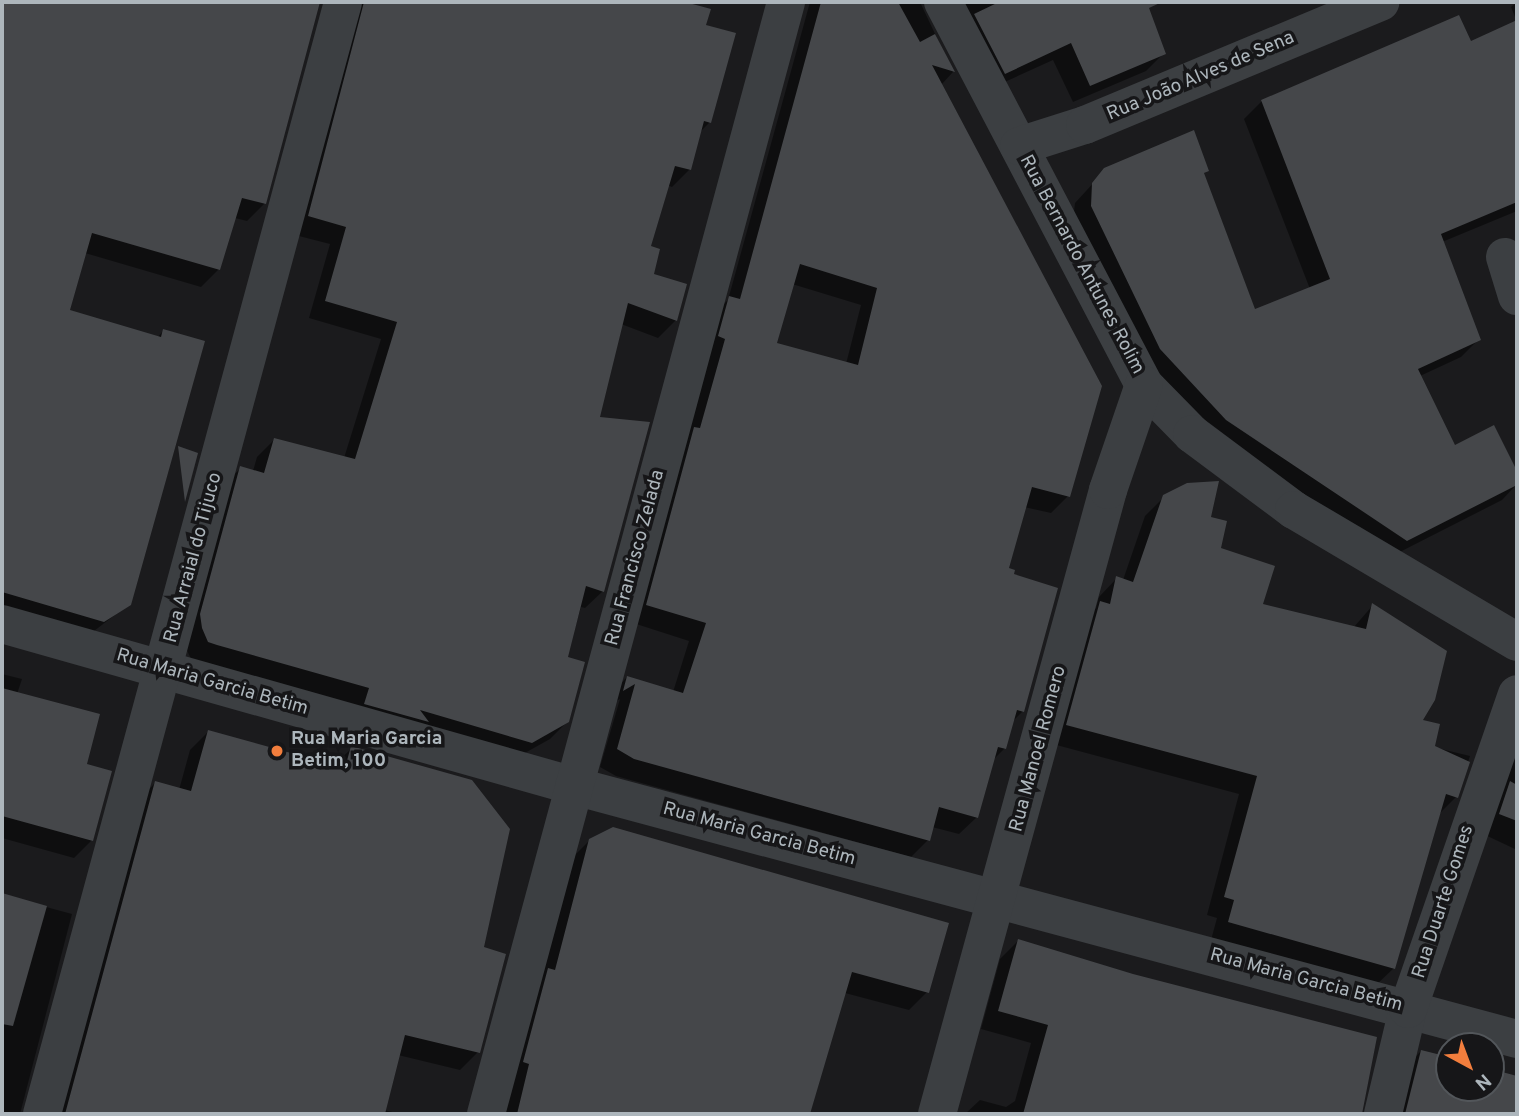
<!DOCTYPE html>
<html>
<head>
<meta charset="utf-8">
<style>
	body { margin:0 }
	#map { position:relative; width:1519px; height:1116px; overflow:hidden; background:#1b1b1d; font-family:Overpass,sans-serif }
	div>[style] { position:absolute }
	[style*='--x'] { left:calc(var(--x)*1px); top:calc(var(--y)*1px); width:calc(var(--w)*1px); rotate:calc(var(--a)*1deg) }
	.shadow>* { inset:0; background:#0007 }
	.building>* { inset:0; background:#45474a }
	.street>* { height:38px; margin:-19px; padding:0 19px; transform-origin:19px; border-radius:19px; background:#3c3f42 }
	.dots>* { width:19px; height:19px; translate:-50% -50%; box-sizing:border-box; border:4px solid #161618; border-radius:50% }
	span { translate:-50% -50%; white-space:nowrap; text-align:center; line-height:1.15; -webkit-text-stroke:7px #161618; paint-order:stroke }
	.street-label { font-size:19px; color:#adb6bc }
	.poi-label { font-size:19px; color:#adb6bc; font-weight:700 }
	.left { translate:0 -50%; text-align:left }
	.frame { position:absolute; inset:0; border:4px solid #adb6bc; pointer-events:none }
	.north { position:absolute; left:1435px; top:1032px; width:70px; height:70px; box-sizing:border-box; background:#161618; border:2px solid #52565a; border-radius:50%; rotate:139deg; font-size:19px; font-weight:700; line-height:28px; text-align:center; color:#adb6bc }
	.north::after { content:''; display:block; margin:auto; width:24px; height:32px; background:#f27e3d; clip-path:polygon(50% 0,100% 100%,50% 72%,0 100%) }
</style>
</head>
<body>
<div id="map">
	<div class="shadow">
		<i style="clip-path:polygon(2px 2px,319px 2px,264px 204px,247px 221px,235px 218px,219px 269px,201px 287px,85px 253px,68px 311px,157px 338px,163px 331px,129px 604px,85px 638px,2px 614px)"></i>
		<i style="clip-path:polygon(337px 2px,679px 2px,709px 10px,704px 26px,734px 34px,709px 123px,699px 133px,690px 169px,672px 187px,667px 185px,649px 247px,651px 275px,676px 320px,658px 338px,621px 324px,597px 418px,603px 591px,585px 608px,581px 607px,566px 658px,568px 721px,550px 739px,514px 759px,191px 659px,185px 646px,223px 485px,241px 468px,253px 471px,257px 457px,274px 440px,344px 458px,381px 339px,309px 318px,330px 244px,291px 234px)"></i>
		<i style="clip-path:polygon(evenodd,810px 2px,920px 2px,953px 72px,941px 85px,1068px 496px,1051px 513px,1024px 507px,1006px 569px,1023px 711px,1012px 722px,1005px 748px,992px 761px,977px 817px,959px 834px,932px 827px,928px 840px,911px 857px,616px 776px,600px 767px,620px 699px,607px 706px,610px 695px,627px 677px,673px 692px,689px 641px,630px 622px,712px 315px,728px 300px,810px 2px,792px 284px,861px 305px,846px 364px,774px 344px,792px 284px)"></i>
		<i style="clip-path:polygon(938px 2px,1145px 2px,1164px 53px,1146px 71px,1073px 102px,1053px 60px,987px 90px)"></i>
		<i style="clip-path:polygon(1517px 2px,1517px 211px,1442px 242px,1479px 339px,1461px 357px,1420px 376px,1454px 447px,1493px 428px,1517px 484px,1502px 500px,1388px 558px,1208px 438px,1142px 367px,1073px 220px,1075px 203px,1108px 167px,1207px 171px,1203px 174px,1254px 311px,1310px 289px,1244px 119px,1262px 101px,1470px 43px,1517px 22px,1511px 7px)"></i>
		<i style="clip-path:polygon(1164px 497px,1209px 519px,1219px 549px,1261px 605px,1354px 627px,1373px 605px,1433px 747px,1470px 756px,1456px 797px,1437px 816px,1394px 968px,1375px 986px,1211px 940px,1217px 918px,1207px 915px,1239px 794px,1049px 743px,1083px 621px,1096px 608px,1099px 597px,1117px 578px,1123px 580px,1145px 516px)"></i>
		<i style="clip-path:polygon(2px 674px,22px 679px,17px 694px,84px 765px,92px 840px,74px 858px,2px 838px)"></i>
		<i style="clip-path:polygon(209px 731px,333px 766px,352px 748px,482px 948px,478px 1052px,460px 1070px,398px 1055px,384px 1110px,401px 1114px,52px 1114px,137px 802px,155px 783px,179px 790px,190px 750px)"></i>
		<i style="clip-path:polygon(1517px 747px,1517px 850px,1481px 833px)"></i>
		<i style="clip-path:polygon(590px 840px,927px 992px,909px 1010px,845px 993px,809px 1114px,504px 1114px,571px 859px)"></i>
		<i style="clip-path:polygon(2px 895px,72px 914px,20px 1114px,2px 1114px)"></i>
		<i style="clip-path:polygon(1018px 941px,1360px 1110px,1361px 1114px,965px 1114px,980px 1100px,1006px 1107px,1015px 1101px,1031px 1043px,981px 1029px,1000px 959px)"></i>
		<i style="clip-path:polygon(1421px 1051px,1449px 1059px,1449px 1088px,1491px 1088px,1491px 1070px,1517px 1077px,1517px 1114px,1392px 1114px,1403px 1070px)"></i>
	</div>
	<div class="building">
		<i style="clip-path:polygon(2px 2px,320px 2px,266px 204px,242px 198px,220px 270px,92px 233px,70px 310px,161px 337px,163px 329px,205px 341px,131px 605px,104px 622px,2px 592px)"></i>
		<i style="clip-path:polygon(364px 2px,685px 2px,711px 9px,706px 25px,736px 33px,711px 123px,704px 121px,691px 170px,675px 166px,651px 246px,660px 249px,654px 274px,687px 284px,677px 321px,628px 303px,600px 417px,650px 422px,604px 592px,586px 586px,568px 657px,585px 662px,569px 722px,532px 743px,420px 710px,429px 722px,364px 704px,369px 688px,217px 645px,208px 642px,202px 628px,200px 614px,240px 466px,264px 473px,274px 438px,355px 459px,397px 322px,325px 301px,346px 227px,308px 216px)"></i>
		<i style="clip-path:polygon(evenodd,821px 2px,898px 2px,920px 42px,935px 34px,955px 72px,932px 65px,1102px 386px,1070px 497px,1032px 487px,1009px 568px,1015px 570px,1014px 574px,1058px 588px,1024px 712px,1017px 710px,1006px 749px,998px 747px,978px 818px,939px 807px,930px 841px,634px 759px,617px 749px,635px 684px,623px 691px,627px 676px,683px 693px,706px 623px,646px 605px,694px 427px,700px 428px,725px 339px,718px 336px,729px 296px,740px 299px,821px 2px,800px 264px,877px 288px,858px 365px,777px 343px,800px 264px)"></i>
		<i style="clip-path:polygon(999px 2px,1162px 2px,1149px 8px,1166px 54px,1090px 86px,1071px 43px,1005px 74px,974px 14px)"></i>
		<i style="clip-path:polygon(1459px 15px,1471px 41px,1517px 20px,1517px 202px,1441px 234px,1481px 340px,1418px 369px,1455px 445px,1494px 425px,1517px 471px,1517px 485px,1407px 541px,1226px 420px,1160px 349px,1091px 206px,1092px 183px,1104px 168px,1194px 130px,1209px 171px,1204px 173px,1255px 309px,1330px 279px,1261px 100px)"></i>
		<i style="clip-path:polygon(178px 446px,198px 453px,185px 502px)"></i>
		<i style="clip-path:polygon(1219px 481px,1211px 517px,1227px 521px,1221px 548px,1275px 566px,1263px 604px,1366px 629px,1372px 603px,1447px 651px,1435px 700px,1423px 720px,1440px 724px,1435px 746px,1470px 762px,1458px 798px,1446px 794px,1395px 969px,1228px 922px,1234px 900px,1224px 897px,1257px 776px,1066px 725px,1100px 601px,1110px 604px,1116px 576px,1133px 582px,1163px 495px,1187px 483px)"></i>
		<i style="clip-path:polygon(2px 688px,100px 714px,87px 764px,112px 771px,93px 841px,2px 816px)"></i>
		<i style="clip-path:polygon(208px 730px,345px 768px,351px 746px,472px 780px,510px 829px,484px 947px,506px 954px,480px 1053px,405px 1035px,385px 1114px,65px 1114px,155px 781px,191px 791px)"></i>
		<i style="clip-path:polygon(1510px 781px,1517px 785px,1517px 821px,1499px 814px)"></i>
		<i style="clip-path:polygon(613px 827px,949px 923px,929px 993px,852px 972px,810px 1114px,517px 1114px,529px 1064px,523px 1062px,548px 968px,555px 970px,589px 839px)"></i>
		<i style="clip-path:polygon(2px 893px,47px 906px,13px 1026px,2px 1024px)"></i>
		<i style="clip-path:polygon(1018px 939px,1133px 974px,1377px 1037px,1362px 1114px,1023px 1114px,1048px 1025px,998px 1011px)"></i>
		<i style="clip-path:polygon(1421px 1050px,1449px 1057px,1449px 1088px,1491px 1088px,1491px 1069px,1517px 1076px,1517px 1114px,1405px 1114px)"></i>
	</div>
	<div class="street">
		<i style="--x:943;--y:2;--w:433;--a:62.3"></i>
		<i style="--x:1144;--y:385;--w:69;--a:45.6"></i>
		<i style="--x:1192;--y:434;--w:127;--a:36.7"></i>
		<i style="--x:1294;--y:510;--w:259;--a:30.6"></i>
		<i style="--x:1019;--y:146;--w:69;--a:-17.7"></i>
		<i style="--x:1085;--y:125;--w:320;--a:-22.6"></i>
		<i style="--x:1505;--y:257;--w:41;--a:72.9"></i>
		<i style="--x:2;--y:624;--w:594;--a:15.81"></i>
		<i style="--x:574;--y:786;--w:976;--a:15.02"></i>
		<i style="--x:42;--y:1114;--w:1152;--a:-74.85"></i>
		<i style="--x:486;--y:1114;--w:1152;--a:-74.9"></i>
		<i style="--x:937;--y:1114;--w:647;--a:-74.67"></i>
		<i style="--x:1108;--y:490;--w:111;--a:-71.1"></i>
		<i style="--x:1383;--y:1114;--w:108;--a:-76.6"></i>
		<i style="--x:1408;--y:1009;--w:333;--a:-70.9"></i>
	</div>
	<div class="dots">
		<i style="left:277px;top:751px;background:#f27e3d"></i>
	</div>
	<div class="street-label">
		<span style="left:1201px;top:77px;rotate:-23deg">Rua João Alves de Sena</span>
		<span style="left:1081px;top:265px;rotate:62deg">Rua Bernardo Antunes Rolim</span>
		<span style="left:194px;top:558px;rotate:-75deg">Rua Arraial do Tijuco</span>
		<span style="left:636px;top:558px;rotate:-75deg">Rua Francisco Zelada</span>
		<span style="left:212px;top:683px;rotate:16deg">Rua Maria Garcia Betim</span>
		<span style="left:1039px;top:749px;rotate:-75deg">Rua Manoel Romero</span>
		<span style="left:759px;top:835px;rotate:15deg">Rua Maria Garcia Betim</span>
		<span style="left:1444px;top:902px;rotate:-72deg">Rua Duarte Gomes</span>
		<span style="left:1306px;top:981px;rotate:15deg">Rua Maria Garcia Betim</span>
	</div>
	<div class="poi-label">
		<span class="left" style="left:291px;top:751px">Rua Maria Garcia<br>Betim, 100</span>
	</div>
	<div class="frame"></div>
	<div class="north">N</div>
</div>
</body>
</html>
